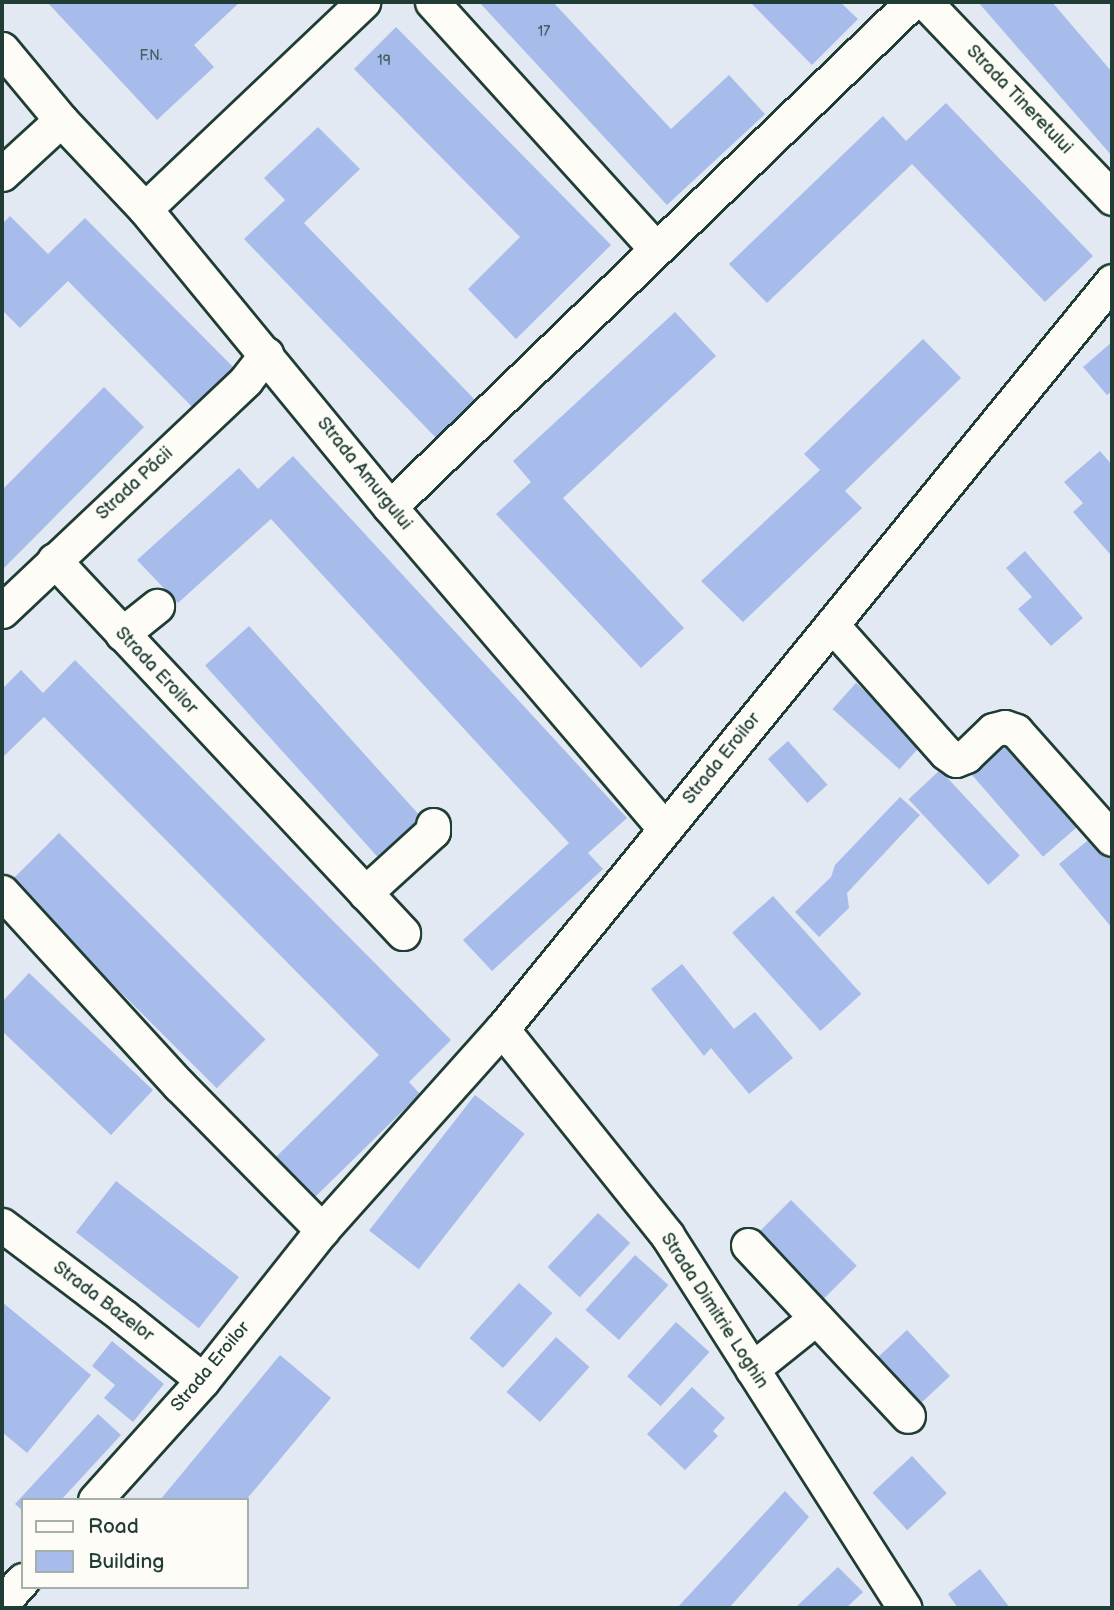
<!DOCTYPE html>
<html>
<head>
<meta charset="utf-8">
<style>
	body { margin:0 }
	#map { position:relative; width:1114px; height:1610px; overflow:hidden; background:#e3e9f3; font-family:"Balsamiq Sans",sans-serif }
	div>[style] { position:absolute }
	[style*='--x'] { left:calc(var(--x)*1px); top:calc(var(--y)*1px); width:calc(var(--w)*1px); rotate:calc(var(--a)*1deg) }
	.building>* { inset:0; background:#a7bcea; transform-origin:0 0 }
	.roads { filter:drop-shadow(2px 0 #1f3d34) drop-shadow(-2px 0 #1f3d34) drop-shadow(0 2px #1f3d34) drop-shadow(0 -2px #1f3d34) }
	.street>* { height:33px; margin:-16.5px; padding:0 16.5px; transform-origin:16.5px; border-radius:16.5px; background:#fdfcf7 }
	span { translate:-50% -50%; white-space:nowrap; text-align:center; line-height:1.15; -webkit-text-stroke:6px #fdfcf7; paint-order:stroke }
	.number-label { font-size:14px; color:#415d62 }
	.number-label span { -webkit-text-stroke-width:0 }
	.street-label { font-size:18px; color:#1f3d34 }
	.frame { position:absolute; inset:0; border:4px solid #1f3d34; pointer-events:none }
	.legend { position:absolute; left:21px; top:1498px; width:228px; height:91px; box-sizing:border-box; background:#fdfcf7; border:2px solid #a4b0a9; margin:0; padding:9px 12px; list-style:none; font-size:21px; color:#1f3d34 }
	.legend li { display:flex; align-items:center; gap:14px; height:35px }
	.legend b { width:35px; border:2px solid #a4b0a9 }
</style>
</head>
<body>
<div id="map">
	<div class="building">
		<i style="clip-path:polygon(47px 2px,159px 4px,240px 2px,194px 45px,214px 67px,157px 120px)"></i>
		<i style="clip-path:polygon(479px 2px,553px 2px,671px 129px,729px 75px,765px 114px,667px 205px)"></i>
		<i style="clip-path:polygon(750px 2px,840px 2px,858px 19px,812px 65px)"></i>
		<i style="clip-path:polygon(978px 2px,1052px 2px,1112px 72px,1112px 156px)"></i>
		<i style="clip-path:polygon(396px 27px,611px 245px,516px 339px,468px 289px,520px 237px,354px 69px)"></i>
		<i style="clip-path:polygon(946px 103px,1093px 256px,1045px 302px,912px 164px,767px 303px,729px 264px,883px 116px,906px 141px)"></i>
		<i style="clip-path:polygon(318px 127px,360px 169px,304px 223px,478px 403px,439px 441px,244px 239px,285px 200px,264px 178px)"></i>
		<i style="clip-path:polygon(10px 216px,48px 254px,85px 218px,246px 380px,205px 420px,68px 281px,20px 328px,2px 310px,2px 224px)"></i>
		<i style="clip-path:polygon(675px 312px,716px 356px,563px 498px,684px 628px,641px 668px,496px 514px,531px 482px,513px 461px)"></i>
		<i style="clip-path:polygon(923px 339px,961px 378px,845px 491px,862px 508px,743px 622px,701px 581px,820px 470px,804px 454px)"></i>
		<i style="clip-path:polygon(1112px 342px,1112px 391px,1107px 395px,1083px 367px)"></i>
		<i style="clip-path:polygon(104px 387px,144px 427px,2px 570px,2px 490px)"></i>
		<i style="clip-path:polygon(1100px 451px,1112px 465px,1110px 554px,1073px 512px,1083px 503px,1064px 482px)"></i>
		<i style="clip-path:polygon(293px 456px,627px 818px,588px 853px,603px 869px,492px 971px,463px 940px,569px 843px,271px 519px,178px 603px,137px 560px,239px 468px,258px 489px)"></i>
		<i style="clip-path:polygon(1025px 551px,1083px 618px,1051px 646px,1018px 609px,1032px 597px,1006px 568px)"></i>
		<i style="left:249px;top:626px;width:275px;height:59px;rotate:48deg"></i>
		<i style="clip-path:polygon(75px 660px,451px 1040px,409px 1082px,420px 1094px,313px 1199px,274px 1159px,379px 1055px,44px 717px,2px 758px,2px 689px,21px 670px,43px 693px)"></i>
		<i style="left:856px;top:683px;width:90px;height:35px;rotate:42deg"></i>
		<i style="left:1003px;top:739px;width:115px;height:47px;rotate:49deg"></i>
		<i style="left:788px;top:741px;width:59px;height:27px;rotate:48deg"></i>
		<i style="left:940px;top:770px;width:117px;height:43px;rotate:47deg"></i>
		<i style="clip-path:polygon(900px 797px,920px 815px,847px 893px,849px 908px,819px 937px,795px 912px,831px 877px,835px 865px)"></i>
		<i style="left:59px;top:833px;width:292px;height:69px;rotate:45deg"></i>
		<i style="clip-path:polygon(1092px 837px,1112px 861px,1112px 928px,1059px 864px)"></i>
		<i style="left:773px;top:896px;width:132px;height:55px;rotate:48deg"></i>
		<i style="clip-path:polygon(682px 964px,734px 1029px,755px 1012px,793px 1058px,749px 1094px,711px 1048px,704px 1056px,651px 989px)"></i>
		<i style="clip-path:polygon(29px 973px,153px 1090px,111px 1135px,2px 1031px,2px 1002px)"></i>
		<i style="left:475px;top:1095px;width:63px;height:172px;rotate:38deg"></i>
		<i style="left:116px;top:1181px;width:156px;height:65px;rotate:38deg"></i>
		<i style="left:791px;top:1200px;width:93px;height:52px;rotate:45deg"></i>
		<i style="left:598px;top:1213px;width:44px;height:74px;rotate:43deg"></i>
		<i style="left:635px;top:1255px;width:45px;height:74px;rotate:42deg"></i>
		<i style="left:519px;top:1283px;width:45px;height:74px;rotate:42deg"></i>
		<i style="clip-path:polygon(2px 1302px,91px 1375px,27px 1453px,2px 1432px)"></i>
		<i style="left:676px;top:1322px;width:45px;height:73px;rotate:42deg"></i>
		<i style="left:907px;top:1330px;width:63px;height:45px;rotate:47deg"></i>
		<i style="left:556px;top:1337px;width:45px;height:74px;rotate:42deg"></i>
		<i style="clip-path:polygon(112px 1341px,164px 1384px,133px 1422px,104px 1398px,115px 1385px,92px 1366px)"></i>
		<i style="clip-path:polygon(280px 1355px,331px 1398px,246px 1500px,160px 1500px)"></i>
		<i style="clip-path:polygon(692px 1387px,725px 1418px,713px 1431px,718px 1436px,685px 1470px,647px 1434px)"></i>
		<i style="clip-path:polygon(98px 1414px,121px 1435px,61px 1500px,23px 1500px,23px 1511px,15px 1504px)"></i>
		<i style="left:912px;top:1456px;width:51px;height:54px;rotate:47deg"></i>
		<i style="clip-path:polygon(785px 1491px,809px 1517px,729px 1608px,677px 1608px)"></i>
		<i style="clip-path:polygon(838px 1567px,863px 1592px,846px 1608px,795px 1608px)"></i>
		<i style="clip-path:polygon(980px 1569px,1010px 1608px,958px 1608px,948px 1594px)"></i>
	</div>
	<div class="roads">
		<div class="street">
			<i style="--x:432;--y:2;--w:333;--a:47.8"></i>
			<i style="--x:925;--y:2;--w:271;--a:46.3"></i>
			<i style="--x:2;--y:49;--w:92;--a:50.3"></i>
			<i style="--x:61;--y:120;--w:122;--a:46.7"></i>
			<i style="--x:145;--y:209;--w:386;--a:50.6"></i>
			<i style="--x:390;--y:507;--w:423;--a:49.5"></i>
			<i style="--x:2;--y:174;--w:80;--a:-42.5"></i>
			<i style="--x:145;--y:209;--w:301;--a:-43.5"></i>
			<i style="--x:390;--y:507;--w:726;--a:-44.05"></i>
			<i style="--x:54;--y:560;--w:511;--a:46.9"></i>
			<i style="--x:2;--y:611;--w:336;--a:-43.4"></i>
			<i style="--x:246;--y:380;--w:33;--a:-52"></i>
			<i style="--x:832;--y:625;--w:171;--a:48.3"></i>
			<i style="--x:946;--y:753;--w:12;--a:35"></i>
			<i style="--x:956;--y:760;--w:11;--a:-22"></i>
			<i style="--x:966;--y:756;--w:37;--a:-44"></i>
			<i style="--x:993;--y:730;--w:12;--a:-14"></i>
			<i style="--x:1005;--y:727;--w:12;--a:20"></i>
			<i style="--x:1016;--y:731;--w:144;--a:48.4"></i>
			<i style="--x:122;--y:634;--w:45;--a:-38.7"></i>
			<i style="--x:2;--y:892;--w:262;--a:47.5"></i>
			<i style="--x:179;--y:1085;--w:204;--a:45.4"></i>
			<i style="--x:365;--y:893;--w:92;--a:-42.4"></i>
			<i style="--x:433;--y:831;--w:6;--a:-90"></i>
			<i style="--x:502;--y:1029;--w:264;--a:51.3"></i>
			<i style="--x:667;--y:1235;--w:442;--a:57.5"></i>
			<i style="--x:2;--y:1225;--w:151;--a:36.9"></i>
			<i style="--x:123;--y:1316;--w:102;--a:38.7"></i>
			<i style="--x:748;--y:1245;--w:234;--a:46.9"></i>
			<i style="--x:752;--y:1369;--w:82;--a:-38.6"></i>
			<i style="--x:95;--y:1500;--w:161;--a:-48"></i>
			<i style="--x:203;--y:1380;--w:191;--a:-51.6"></i>
			<i style="--x:322;--y:1230;--w:270;--a:-48.2"></i>
			<i style="--x:502;--y:1029;--w:965;--a:-50.8"></i>
			<i style="--x:2;--y:1603;--w:31;--a:-48"></i>
		</div>
	</div>
	<div class="number-label">
		<span style="left:544px;top:32px">17</span>
		<span style="left:151px;top:56px">F.N.</span>
		<span style="left:384px;top:61px">19</span>
	</div>
	<div class="street-label">
		<span style="left:1019px;top:100px;rotate:46deg">Strada Tineretului</span>
		<span style="left:364px;top:474px;rotate:51deg">Strada Amurgului</span>
		<span style="left:135px;top:484px;rotate:-43deg">Strada Păcii</span>
		<span style="left:156px;top:671px;rotate:47deg">Strada Eroilor</span>
		<span style="left:722px;top:759px;rotate:-51deg">Strada Eroilor</span>
		<span style="left:103px;top:1302px;rotate:37deg">Strada Bazelor</span>
		<span style="left:714px;top:1311px;rotate:57deg">Strada Dimitrie Loghin</span>
		<span style="left:211px;top:1367px;rotate:-50deg">Strada Eroilor</span>
	</div>
	<div class="frame"></div>
	<ul class="legend">
	<li><b style="height:9px;background:#fdfcf7"></b>Road</li>
	<li><b style="height:19px;background:#a7bcea"></b>Building</li>
	</ul>
</div>
</body>
</html>
